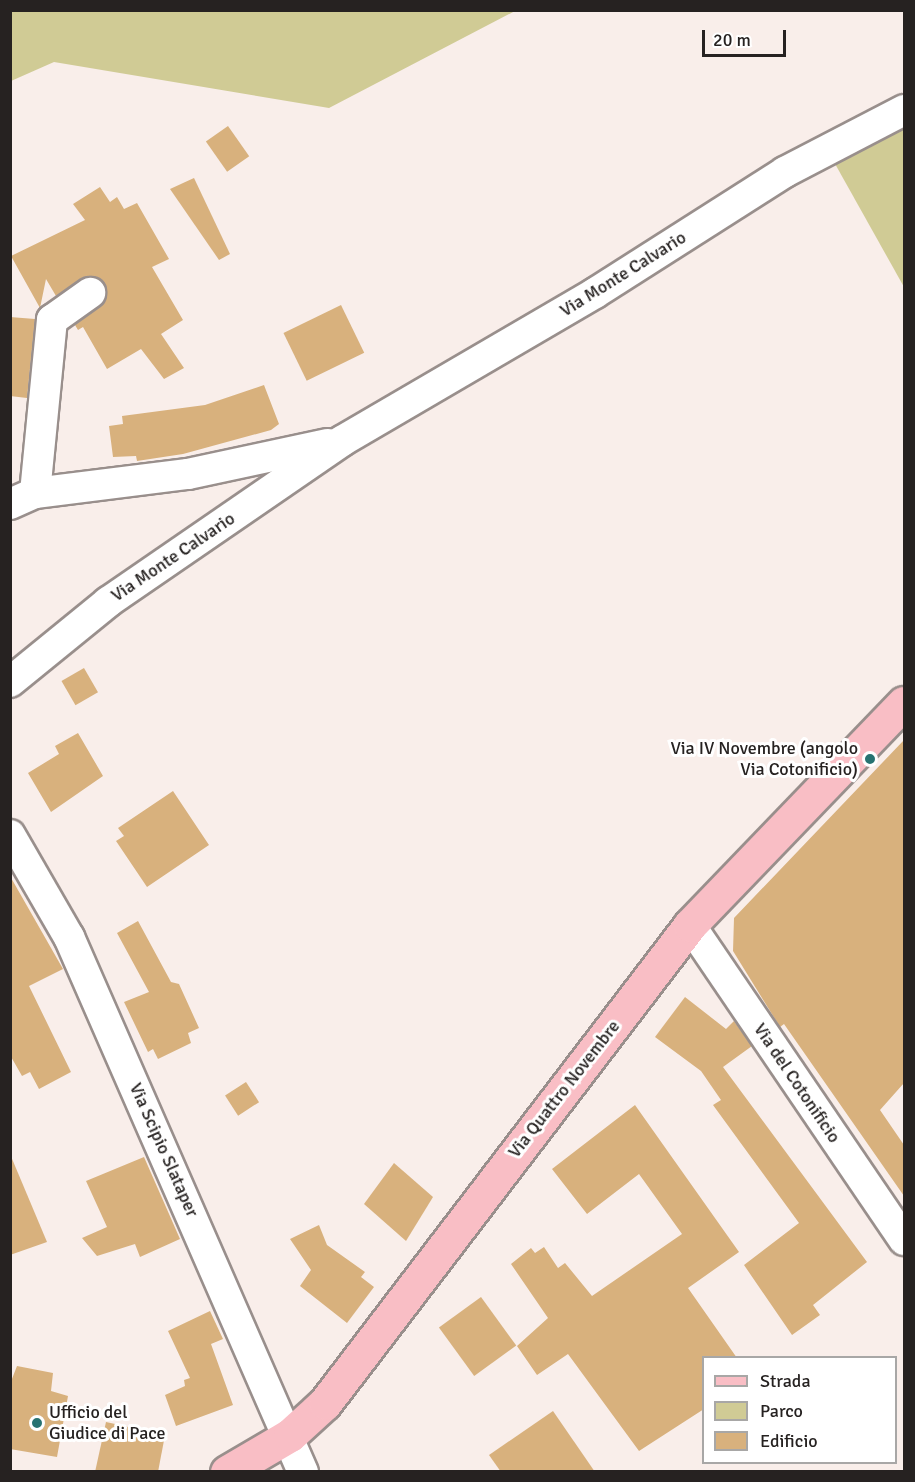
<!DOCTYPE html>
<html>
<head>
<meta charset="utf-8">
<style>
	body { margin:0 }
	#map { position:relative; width:915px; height:1482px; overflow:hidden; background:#f9eeea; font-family:Signika,sans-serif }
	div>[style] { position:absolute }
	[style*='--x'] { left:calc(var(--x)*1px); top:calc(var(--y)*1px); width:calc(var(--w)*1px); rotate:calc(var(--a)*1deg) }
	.green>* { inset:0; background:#d0cb95 }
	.building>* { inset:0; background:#d8b17d; transform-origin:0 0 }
	.roads { filter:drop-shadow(2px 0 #998f8c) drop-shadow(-2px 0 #998f8c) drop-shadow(0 2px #998f8c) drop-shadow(0 -2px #998f8c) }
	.minor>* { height:30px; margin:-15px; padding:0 15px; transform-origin:15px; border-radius:15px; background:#fff }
	.major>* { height:33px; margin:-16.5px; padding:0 16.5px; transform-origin:16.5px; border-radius:16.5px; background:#f9bec5 }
	.dots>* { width:16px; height:16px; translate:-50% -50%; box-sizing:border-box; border:3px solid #fff; border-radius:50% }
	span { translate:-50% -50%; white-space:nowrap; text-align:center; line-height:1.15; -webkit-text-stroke:6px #fff; paint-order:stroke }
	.street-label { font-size:18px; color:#262221 }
	.poi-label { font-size:18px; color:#262221 }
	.right { translate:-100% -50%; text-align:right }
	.left { translate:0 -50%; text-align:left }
	.frame { position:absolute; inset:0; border:12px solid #262221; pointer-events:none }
	.legend { position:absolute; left:702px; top:1356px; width:195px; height:108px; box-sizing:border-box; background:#fff; border:2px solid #a8a7a6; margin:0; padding:8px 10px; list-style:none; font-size:18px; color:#262221 }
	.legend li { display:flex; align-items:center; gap:12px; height:30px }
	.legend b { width:30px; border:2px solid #a8a7a6 }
	.scale { position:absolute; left:702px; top:30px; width:84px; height:27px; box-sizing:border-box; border:3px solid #262221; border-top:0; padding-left:8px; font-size:18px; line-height:21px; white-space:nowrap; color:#262221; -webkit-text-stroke:4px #fff; paint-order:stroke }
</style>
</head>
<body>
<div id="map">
	<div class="green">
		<i style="clip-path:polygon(11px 10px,515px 10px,515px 11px,329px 108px,54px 62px,11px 81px)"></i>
		<i style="clip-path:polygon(904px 125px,904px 287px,834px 162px)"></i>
	</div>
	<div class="building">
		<i style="left:228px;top:126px;width:37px;height:27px;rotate:55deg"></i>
		<i style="clip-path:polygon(194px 178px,230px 254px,219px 260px,170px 189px)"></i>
		<i style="clip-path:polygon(100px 187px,110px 202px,117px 197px,124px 209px,137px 203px,169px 259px,152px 267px,183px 320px,161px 334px,184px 368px,164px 379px,141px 349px,107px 369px,83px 327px,78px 330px,75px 325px,106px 300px,98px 278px,81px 279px,56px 296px,46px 279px,40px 308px,11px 256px,85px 220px,73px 204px)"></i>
		<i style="left:341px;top:305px;width:53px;height:64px;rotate:64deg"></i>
		<i style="clip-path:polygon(10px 317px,35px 319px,27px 398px,10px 396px)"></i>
		<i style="clip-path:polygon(264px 385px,279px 424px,271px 430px,183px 454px,137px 461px,136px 456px,113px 457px,109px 426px,123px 424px,122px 416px,205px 405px)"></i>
		<i style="left:84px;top:668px;width:28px;height:26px;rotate:60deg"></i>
		<i style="clip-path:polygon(78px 733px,103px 776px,51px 812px,28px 773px,59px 754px,55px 746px)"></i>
		<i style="clip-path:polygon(904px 740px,904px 1083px,880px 1110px,904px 1145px,904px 1196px,784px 1024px,780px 1027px,733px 951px,734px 918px)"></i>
		<i style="clip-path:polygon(173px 791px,209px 845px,147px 887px,116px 841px,124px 836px,118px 828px)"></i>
		<i style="clip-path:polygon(10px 876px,63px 969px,29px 986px,71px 1072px,39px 1089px,30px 1072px,22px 1076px,10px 1055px)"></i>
		<i style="clip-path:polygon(138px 921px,171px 982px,179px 984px,199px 1028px,188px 1033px,191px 1043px,158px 1059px,153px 1049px,148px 1052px,124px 1002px,149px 992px,117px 933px)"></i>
		<i style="clip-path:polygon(685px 997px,726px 1029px,734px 1021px,752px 1046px,723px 1067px,867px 1262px,813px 1305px,820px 1315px,792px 1335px,744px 1265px,799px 1223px,713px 1105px,721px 1100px,701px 1071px,655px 1037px)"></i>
		<i style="left:246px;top:1082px;width:24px;height:25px;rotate:57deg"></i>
		<i style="clip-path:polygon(635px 1105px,739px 1252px,688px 1288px,737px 1358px,704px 1358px,704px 1409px,639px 1451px,568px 1354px,537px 1375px,517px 1346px,548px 1318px,511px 1264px,531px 1248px,535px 1253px,544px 1247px,558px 1268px,565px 1263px,592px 1296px,682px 1234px,639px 1174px,587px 1214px,552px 1169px)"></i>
		<i style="clip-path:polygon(10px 1154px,47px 1242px,10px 1255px)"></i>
		<i style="clip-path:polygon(144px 1157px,180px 1239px,140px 1257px,135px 1244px,97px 1256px,82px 1238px,107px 1227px,86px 1181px)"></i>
		<i style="clip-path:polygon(394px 1163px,433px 1197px,406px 1241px,364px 1204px)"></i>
		<i style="clip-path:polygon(319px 1225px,327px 1245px,365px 1272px,361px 1277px,374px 1287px,347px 1323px,300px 1286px,311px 1270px,290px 1239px)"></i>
		<i style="left:481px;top:1297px;width:60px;height:52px;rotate:54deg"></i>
		<i style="clip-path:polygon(210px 1311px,223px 1339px,211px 1344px,233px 1405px,176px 1426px,165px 1395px,185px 1386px,184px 1380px,190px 1378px,168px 1331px)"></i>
		<i style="clip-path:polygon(17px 1366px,53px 1373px,51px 1391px,68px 1396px,57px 1457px,10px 1449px,10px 1384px)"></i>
		<i style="clip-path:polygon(553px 1411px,595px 1472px,501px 1472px,489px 1455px)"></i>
		<i style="clip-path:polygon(106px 1422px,165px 1435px,158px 1472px,95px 1472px)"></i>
	</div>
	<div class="roads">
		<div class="minor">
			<i style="--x:35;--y:493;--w:174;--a:-84.4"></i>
			<i style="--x:52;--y:320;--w:47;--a:-35.4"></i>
			<i style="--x:10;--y:504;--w:27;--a:-24"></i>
			<i style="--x:35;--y:493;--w:154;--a:-7.1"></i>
			<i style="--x:188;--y:474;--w:143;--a:-12.1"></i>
			<i style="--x:10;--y:682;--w:127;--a:-39.2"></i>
			<i style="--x:108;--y:602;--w:284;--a:-34.5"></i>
			<i style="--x:342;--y:441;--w:293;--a:-30.3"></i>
			<i style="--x:595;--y:293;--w:225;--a:-32.5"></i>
			<i style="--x:785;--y:172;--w:134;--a:-27.5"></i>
			<i style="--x:10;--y:835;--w:118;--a:60"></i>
			<i style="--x:69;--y:937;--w:584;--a:66.38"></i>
			<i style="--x:690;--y:925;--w:381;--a:55.8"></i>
		</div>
		<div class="major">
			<i style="--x:227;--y:1472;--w:73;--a:-30.4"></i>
			<i style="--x:290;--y:1435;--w:47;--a:-42.4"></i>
			<i style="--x:325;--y:1403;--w:601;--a:-52.63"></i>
			<i style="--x:690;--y:925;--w:308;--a:-46.1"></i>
		</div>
	</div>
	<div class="dots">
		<i style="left:870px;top:759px;background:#277271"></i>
		<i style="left:37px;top:1423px;background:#277271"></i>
	</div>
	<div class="street-label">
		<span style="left:623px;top:274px;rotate:-32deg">Via Monte Calvario</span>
		<span style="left:173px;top:557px;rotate:-34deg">Via Monte Calvario</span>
		<span style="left:797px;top:1083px;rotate:56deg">Via del Cotonificio</span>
		<span style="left:564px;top:1089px;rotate:-52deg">Via Quattro Novembre</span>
		<span style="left:164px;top:1150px;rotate:66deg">Via Scipio Slataper</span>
	</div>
	<div class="poi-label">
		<span class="right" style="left:858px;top:759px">Via IV Novembre (angolo<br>Via Cotonificio)</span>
		<span class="left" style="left:49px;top:1423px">Ufficio del<br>Giudice di Pace</span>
	</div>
	<div class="frame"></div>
	<ul class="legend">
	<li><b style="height:8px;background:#f9bec5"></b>Strada</li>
	<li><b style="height:16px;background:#d0cb95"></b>Parco</li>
	<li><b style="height:16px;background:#d8b17d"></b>Edificio</li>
	</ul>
	<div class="scale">20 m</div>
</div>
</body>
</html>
